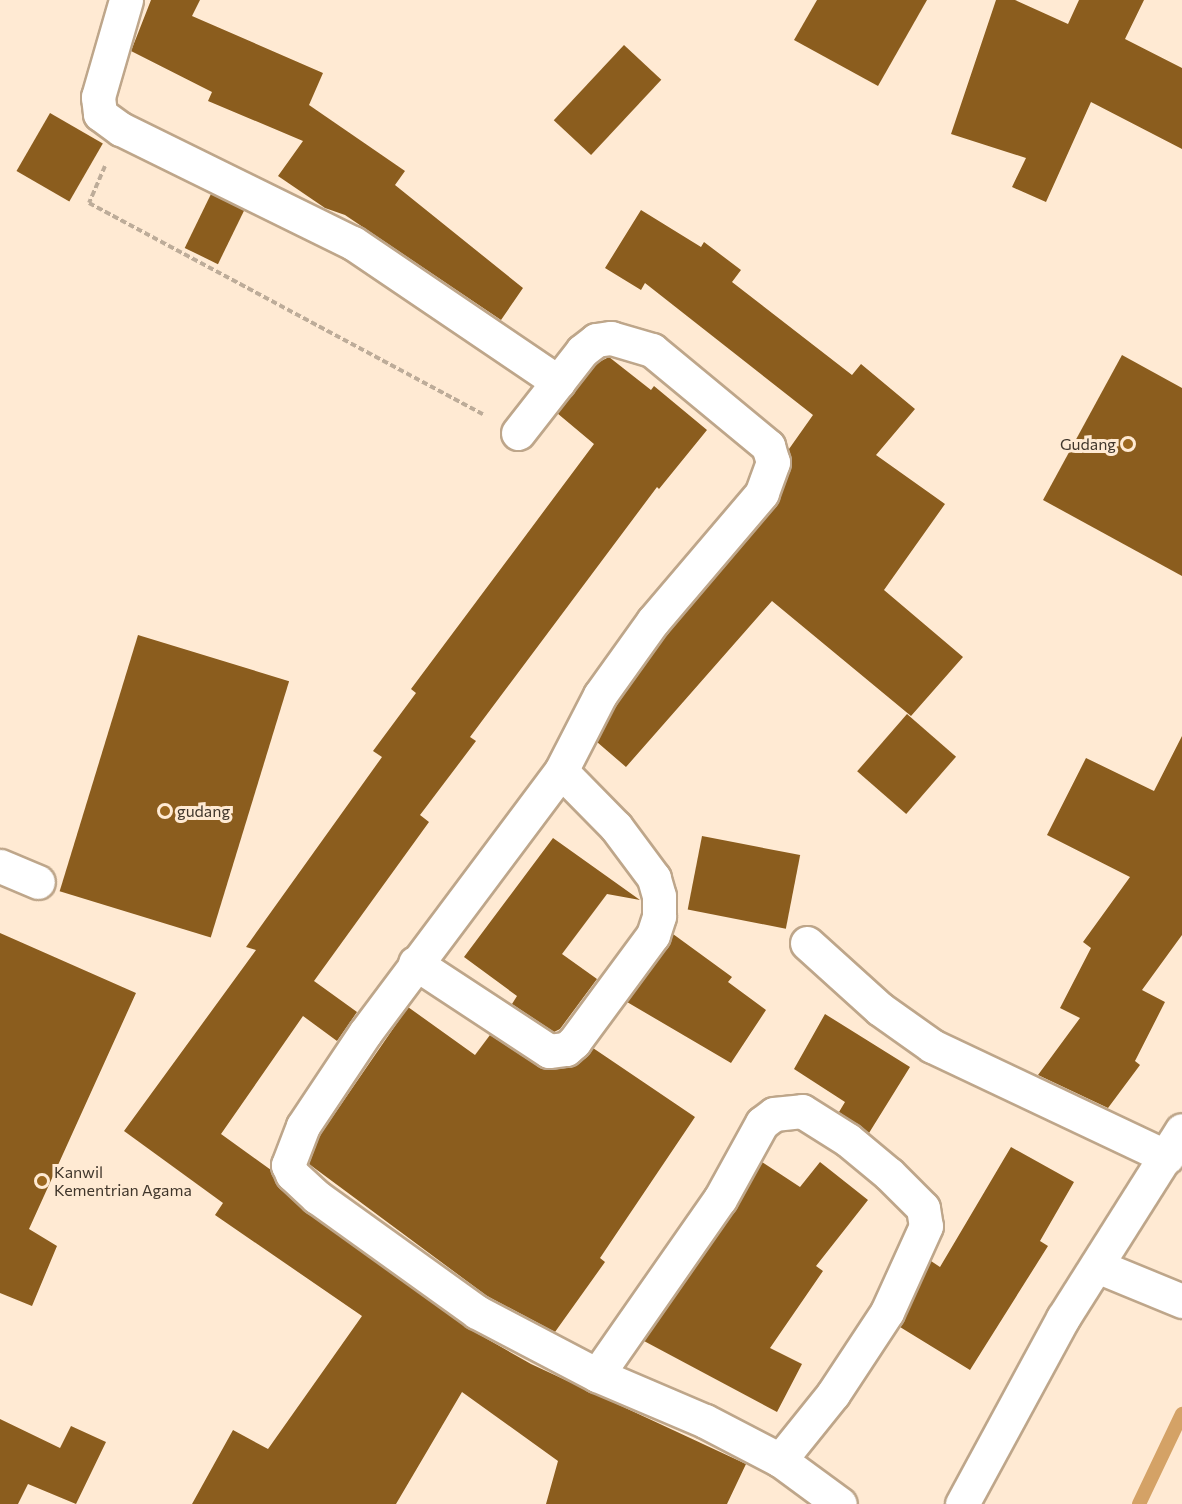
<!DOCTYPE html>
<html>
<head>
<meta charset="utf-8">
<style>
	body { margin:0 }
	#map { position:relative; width:1182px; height:1504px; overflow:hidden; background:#ffead3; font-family:Commissioner,sans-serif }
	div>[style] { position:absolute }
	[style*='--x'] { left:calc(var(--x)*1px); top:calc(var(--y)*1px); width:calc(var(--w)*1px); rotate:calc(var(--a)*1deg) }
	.stream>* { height:14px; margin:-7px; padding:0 7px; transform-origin:7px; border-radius:7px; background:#d4a266 }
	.building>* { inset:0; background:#8b5d1e; transform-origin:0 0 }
	.path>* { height:4px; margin-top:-2px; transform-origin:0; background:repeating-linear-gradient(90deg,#bdac99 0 6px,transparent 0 9px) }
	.roads { filter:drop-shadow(2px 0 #bea68a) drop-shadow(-2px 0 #bea68a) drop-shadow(0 2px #bea68a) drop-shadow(0 -2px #bea68a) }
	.minor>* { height:33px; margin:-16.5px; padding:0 16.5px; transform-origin:16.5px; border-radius:16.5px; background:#fff }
	.dots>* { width:16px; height:16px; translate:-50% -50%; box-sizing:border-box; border:3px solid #ffead3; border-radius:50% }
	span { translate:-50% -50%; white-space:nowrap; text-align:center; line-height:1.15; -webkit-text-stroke:6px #ffead3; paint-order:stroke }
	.poi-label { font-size:16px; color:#40362b }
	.right { translate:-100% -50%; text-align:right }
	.left { translate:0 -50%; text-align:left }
</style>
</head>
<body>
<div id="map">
	<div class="stream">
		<i style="--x:1139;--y:1504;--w:100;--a:-64.5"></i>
	</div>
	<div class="building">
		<i style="clip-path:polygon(151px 0,200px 0,192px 16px,323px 73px,309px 105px,405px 171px,395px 185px,523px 288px,501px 320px,345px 215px,325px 208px,278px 176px,303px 141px,208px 101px,212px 92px,131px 51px)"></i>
		<i style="clip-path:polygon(817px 0,927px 0,878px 86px,794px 40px)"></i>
		<i style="clip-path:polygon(996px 0,1015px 0,1068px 24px,1079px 0,1144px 0,1125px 39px,1182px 68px,1182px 149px,1091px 102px,1046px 202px,1012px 187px,1026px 158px,951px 134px)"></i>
		<i style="left:624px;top:45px;width:51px;height:103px;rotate:43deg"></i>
		<i style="left:50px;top:113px;width:61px;height:67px;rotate:30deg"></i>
		<i style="left:211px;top:194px;width:37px;height:60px;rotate:26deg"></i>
		<i style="clip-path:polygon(641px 210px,701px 247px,704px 242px,741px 270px,732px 282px,852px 375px,861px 364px,915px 409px,876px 455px,945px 504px,884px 590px,963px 657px,911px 716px,772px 601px,626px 767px,597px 742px,616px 705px,668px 633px,777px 505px,791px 468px,789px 449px,813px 415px,645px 283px,641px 290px,605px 268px)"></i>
		<i style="clip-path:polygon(1122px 355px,1182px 388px,1182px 576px,1043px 500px)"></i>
		<i style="clip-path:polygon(609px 357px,651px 390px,654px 386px,707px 430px,659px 489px,657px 487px,470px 737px,476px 741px,420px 815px,429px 822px,314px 981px,357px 1012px,337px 1041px,303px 1016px,221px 1134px,271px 1170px,279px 1187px,306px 1212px,466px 1327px,531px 1364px,746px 1464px,727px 1504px,546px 1504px,558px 1461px,462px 1392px,396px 1504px,192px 1504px,233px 1430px,268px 1449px,362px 1316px,215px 1215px,223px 1203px,124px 1131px,256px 950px,246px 947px,382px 757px,373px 751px,416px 693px,411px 689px,594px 444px,557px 413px,595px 364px)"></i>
		<i style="left:138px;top:635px;width:158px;height:268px;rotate:17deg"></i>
		<i style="left:907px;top:714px;width:65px;height:76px;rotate:41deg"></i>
		<i style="clip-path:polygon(1182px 736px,1182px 935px,1142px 990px,1165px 1002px,1135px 1061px,1140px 1065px,1108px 1108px,1038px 1075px,1080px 1018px,1060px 1008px,1091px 948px,1083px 942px,1130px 877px,1047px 835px,1086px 758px,1154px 791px)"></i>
		<i style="left:702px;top:836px;width:100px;height:75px;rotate:11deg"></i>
		<i style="clip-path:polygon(553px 838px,640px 900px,607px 894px,562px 954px,597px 979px,560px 1029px,554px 1032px,512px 1004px,517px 996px,464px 957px)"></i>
		<i style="clip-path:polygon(0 933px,136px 993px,29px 1229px,57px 1246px,32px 1306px,0 1293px)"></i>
		<i style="clip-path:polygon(673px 934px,732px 977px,728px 982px,766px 1010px,731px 1063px,627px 1002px)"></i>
		<i style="clip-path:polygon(408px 1007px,475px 1055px,490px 1035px,539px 1067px,550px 1070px,578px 1063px,593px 1048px,695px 1117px,600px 1258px,605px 1262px,555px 1332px,487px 1296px,309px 1164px,320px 1135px)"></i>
		<i style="clip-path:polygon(825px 1014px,910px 1067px,869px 1133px,839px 1112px,845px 1102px,794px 1069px)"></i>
		<i style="clip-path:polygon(1011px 1147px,1074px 1182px,1040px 1241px,1048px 1246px,970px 1370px,900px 1327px,931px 1261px,940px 1267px)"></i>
		<i style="clip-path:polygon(762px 1162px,800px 1187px,820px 1162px,868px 1200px,816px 1266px,823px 1271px,770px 1348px,802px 1364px,777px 1412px,644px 1341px,735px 1210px)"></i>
		<i style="clip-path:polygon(0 1419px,60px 1448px,71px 1426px,106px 1442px,76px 1504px,28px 1484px,18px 1504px,0 1504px)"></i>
	</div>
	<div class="path">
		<i style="--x:105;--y:166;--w:40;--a:113.4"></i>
		<i style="--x:89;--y:203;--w:447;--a:28.2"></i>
	</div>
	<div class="roads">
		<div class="minor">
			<i style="--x:126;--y:0;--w:101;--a:106.1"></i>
			<i style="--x:98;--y:97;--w:17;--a:83"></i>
			<i style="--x:100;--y:114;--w:26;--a:36"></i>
			<i style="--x:121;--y:129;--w:258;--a:26.2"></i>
			<i style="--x:353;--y:243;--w:248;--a:34.1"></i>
			<i style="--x:518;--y:433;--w:104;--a:-52"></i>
			<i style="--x:582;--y:351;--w:18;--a:-38"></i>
			<i style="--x:596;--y:340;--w:15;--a:-8"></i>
			<i style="--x:611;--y:338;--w:43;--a:16.3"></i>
			<i style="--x:652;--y:350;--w:151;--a:39.6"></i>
			<i style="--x:768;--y:446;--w:17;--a:73"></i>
			<i style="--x:773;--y:462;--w:33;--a:110"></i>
			<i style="--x:762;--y:493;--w:168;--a:130.4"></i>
			<i style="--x:653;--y:621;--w:91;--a:125.6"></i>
			<i style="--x:600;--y:695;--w:85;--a:117.2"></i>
			<i style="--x:561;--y:771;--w:327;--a:126.8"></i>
			<i style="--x:365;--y:1033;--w:112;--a:123.7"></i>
			<i style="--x:303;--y:1126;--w:42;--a:111"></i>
			<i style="--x:288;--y:1165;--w:10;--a:66"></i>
			<i style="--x:292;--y:1174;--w:34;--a:43"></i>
			<i style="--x:317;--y:1197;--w:197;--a:35.7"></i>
			<i style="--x:477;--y:1312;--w:136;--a:27.7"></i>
			<i style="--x:597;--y:1375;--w:117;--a:23.1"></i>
			<i style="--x:705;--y:1421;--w:85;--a:27.5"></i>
			<i style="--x:780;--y:1460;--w:74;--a:36.3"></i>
			<i style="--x:0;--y:866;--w:41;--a:22.8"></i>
			<i style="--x:807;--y:943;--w:98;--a:42.1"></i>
			<i style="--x:880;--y:1009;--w:64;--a:35.4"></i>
			<i style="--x:932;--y:1046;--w:260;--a:25.3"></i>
			<i style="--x:415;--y:963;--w:160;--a:33.3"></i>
			<i style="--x:549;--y:1051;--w:17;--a:-7"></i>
			<i style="--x:566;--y:1049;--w:11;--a:-41"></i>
			<i style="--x:574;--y:1042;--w:133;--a:-53.6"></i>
			<i style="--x:653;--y:935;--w:20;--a:-72"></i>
			<i style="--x:659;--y:916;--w:20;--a:-90"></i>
			<i style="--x:659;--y:896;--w:19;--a:-106"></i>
			<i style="--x:654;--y:878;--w:64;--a:-126.7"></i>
			<i style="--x:616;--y:827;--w:78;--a:-134.5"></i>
			<i style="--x:1097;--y:1266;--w:92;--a:22.4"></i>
			<i style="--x:597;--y:1375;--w:215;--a:-55.1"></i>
			<i style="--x:720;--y:1199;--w:87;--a:-61.1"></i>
			<i style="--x:762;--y:1123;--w:15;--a:-37"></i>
			<i style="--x:774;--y:1114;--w:28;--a:-6"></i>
			<i style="--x:802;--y:1111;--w:54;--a:32.2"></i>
			<i style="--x:848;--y:1140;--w:53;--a:39.7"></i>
			<i style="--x:889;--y:1174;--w:48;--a:45"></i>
			<i style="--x:923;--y:1208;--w:18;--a:81"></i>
			<i style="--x:926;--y:1226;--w:94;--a:114.4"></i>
			<i style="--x:887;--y:1312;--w:98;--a:123.4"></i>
			<i style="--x:833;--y:1394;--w:85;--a:128.8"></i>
			<i style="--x:962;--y:1504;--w:212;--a:-61.5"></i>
			<i style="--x:1063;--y:1318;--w:222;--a:-57.7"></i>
		</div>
	</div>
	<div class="dots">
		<i style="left:1128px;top:444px;background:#9c681f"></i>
		<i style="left:165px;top:811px;background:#9c681f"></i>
		<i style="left:42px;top:1181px;background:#9c681f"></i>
	</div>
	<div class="poi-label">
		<span class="right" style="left:1116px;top:444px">Gudang</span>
		<span class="left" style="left:177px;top:811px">gudang</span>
		<span class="left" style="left:54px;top:1181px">Kanwil<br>Kementrian Agama</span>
	</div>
</div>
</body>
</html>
